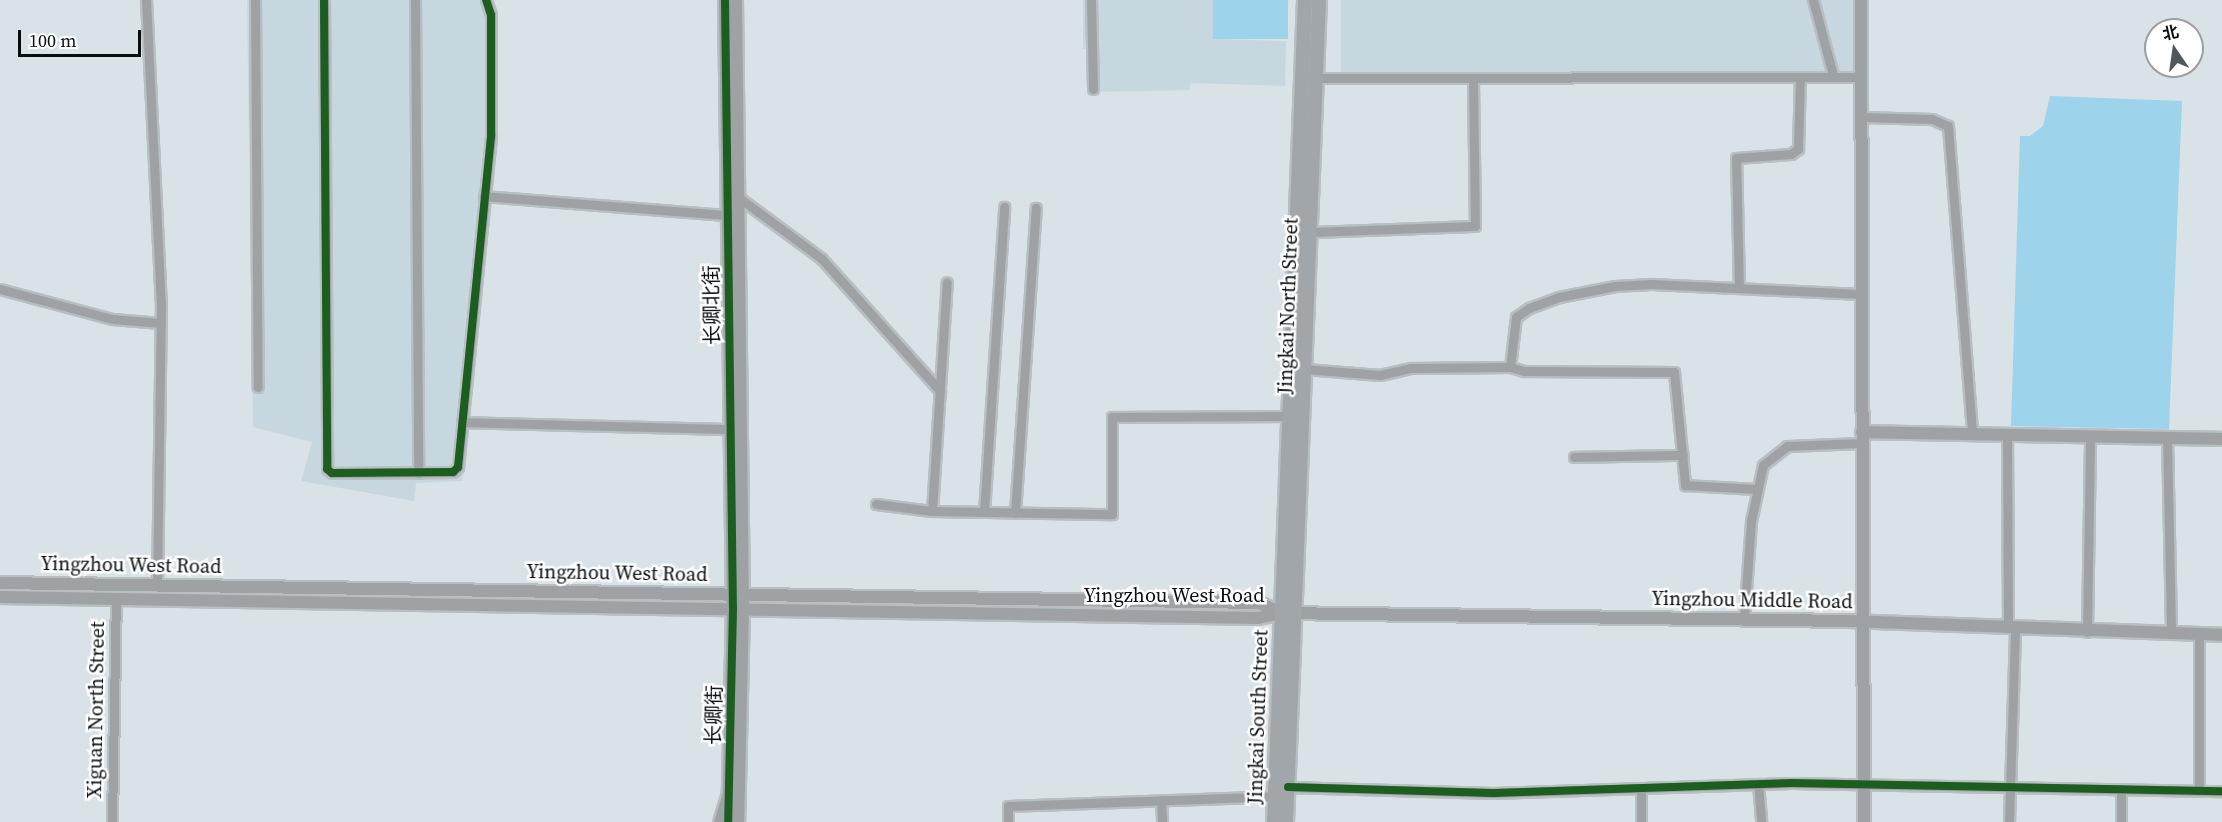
<!DOCTYPE html>
<html>
<head>
<meta charset="utf-8">
<style>
	body { margin:0 }
	#map { position:relative; width:2222px; height:822px; overflow:hidden; background:#d9e2e6; font-family:"Source Serif 4","Noto Sans SC",serif }
	div>[style] { position:absolute }
	[style*='--x'] { left:calc(var(--x)*1px); top:calc(var(--y)*1px); width:calc(var(--w)*1px); rotate:calc(var(--a)*1deg) }
	.built>* { inset:0; background:#c7d7df; transform-origin:0 0 }
	.green>* { inset:0; background:#9dd3eb; transform-origin:0 0 }
	.roads { filter:drop-shadow(2px 0 #b8bfc3) drop-shadow(-2px 0 #b8bfc3) drop-shadow(0 2px #b8bfc3) drop-shadow(0 -2px #b8bfc3) }
	.street>* { height:9px; margin:-4.5px; padding:0 4.5px; transform-origin:4.5px; border-radius:4.5px; background:#9fa2a5 }
	.secondary>* { height:12px; margin:-6px; padding:0 6px; transform-origin:6px; border-radius:6px; background:#9ea2a5 }
	.primary>* { height:14px; margin:-7px; padding:0 7px; transform-origin:7px; border-radius:7px; background:#a1a6aa }
	.cycleway>* { height:8px; margin:-4px; padding:0 4px; transform-origin:4px; border-radius:4px; background:#1b5e20 }
	span { translate:-50% -50%; white-space:nowrap; text-align:center; line-height:1.15; -webkit-text-stroke:5px #fff; paint-order:stroke }
	.street-label { font-size:20px; color:#080d0f }
	.north { position:absolute; left:2144px; top:18px; width:60px; height:60px; box-sizing:border-box; background:#fff; border:2px solid #9c9e9f; border-radius:50%; rotate:347deg; font-size:16px; font-weight:700; line-height:24px; text-align:center; color:#080d0f }
	.north::after { content:''; display:block; margin:auto; width:21px; height:27px; background:#51585a; clip-path:polygon(50% 0,100% 100%,50% 72%,0 100%) }
	.scale { position:absolute; left:18px; top:30px; width:123px; height:27px; box-sizing:border-box; border:3px solid #080d0f; border-top:0; padding-left:8px; font-size:18px; line-height:21px; white-space:nowrap; color:#080d0f; -webkit-text-stroke:4px #fff; paint-order:stroke }
</style>
</head>
<body>
<div id="map">
	<div class="built">
		<i style="clip-path:polygon(247px 0,493px 0,498px 11px,493px 150px,462px 481px,416px 483px,414px 501px,301px 481px,312px 442px,253px 427px)"></i>
		<i style="clip-path:polygon(1083px 0,1213px 0,1214px 39px,1286px 41px,1285px 86px,1191px 83px,1189px 90px,1090px 92px,1089px 49px,1083px 49px)"></i>
		<i style="left:1341px;top:0;width:514px;height:72px"></i>
	</div>
	<div class="green">
		<i style="left:1213px;top:0;width:75px;height:39px"></i>
		<i style="clip-path:polygon(2050px 96px,2182px 101px,2169px 429px,2011px 426px,2020px 136px,2030px 136px,2043px 126px)"></i>
	</div>
	<div class="roads">
		<div class="street">
			<i style="--x:146;--y:0;--w:302;--a:87.2"></i>
			<i style="--x:161;--y:302;--w:283;--a:90.8"></i>
			<i style="--x:255;--y:0;--w:387;--a:89.6"></i>
			<i style="--x:324;--y:0;--w:469;--a:89.6"></i>
			<i style="--x:327;--y:469;--w:6;--a:39"></i>
			<i style="--x:332;--y:473;--w:121;--a:-0.5"></i>
			<i style="--x:453;--y:472;--w:7;--a:-45"></i>
			<i style="--x:458;--y:467;--w:334;--a:-84.3"></i>
			<i style="--x:491;--y:135;--w:120;--a:-90"></i>
			<i style="--x:491;--y:15;--w:16;--a:-108"></i>
			<i style="--x:415;--y:0;--w:473;--a:89.6"></i>
			<i style="--x:1091;--y:0;--w:89;--a:88.7"></i>
			<i style="--x:1813;--y:0;--w:78;--a:75.1"></i>
			<i style="--x:1316;--y:78;--w:545;--a:-0.11"></i>
			<i style="--x:1862;--y:117;--w:70;--a:1.6"></i>
			<i style="--x:1932;--y:119;--w:17;--a:24"></i>
			<i style="--x:1948;--y:126;--w:309;--a:85.5"></i>
			<i style="--x:484;--y:196;--w:244;--a:4.5"></i>
			<i style="--x:738;--y:197;--w:104;--a:36.4"></i>
			<i style="--x:822;--y:259;--w:177;--a:48.2"></i>
			<i style="--x:1311;--y:232;--w:164;--a:-2.1"></i>
			<i style="--x:1475;--y:226;--w:148;--a:-90.8"></i>
			<i style="--x:1739;--y:288;--w:130;--a:-91.3"></i>
			<i style="--x:1736;--y:158;--w:55;--a:-4.2"></i>
			<i style="--x:1791;--y:154;--w:9;--a:-36"></i>
			<i style="--x:1798;--y:149;--w:72;--a:-88.4"></i>
			<i style="--x:0;--y:289;--w:116;--a:15"></i>
			<i style="--x:112;--y:319;--w:49;--a:4.7"></i>
			<i style="--x:1510;--y:367;--w:15;--a:16"></i>
			<i style="--x:1524;--y:371;--w:150;--a:0.4"></i>
			<i style="--x:1674;--y:372;--w:114;--a:84.4"></i>
			<i style="--x:1685;--y:485;--w:71;--a:3.2"></i>
			<i style="--x:1305;--y:369;--w:75;--a:4.6"></i>
			<i style="--x:1380;--y:375;--w:32;--a:-13"></i>
			<i style="--x:1411;--y:368;--w:99;--a:-0.6"></i>
			<i style="--x:1510;--y:367;--w:50;--a:-83.2"></i>
			<i style="--x:1516;--y:317;--w:16;--a:-35"></i>
			<i style="--x:1529;--y:308;--w:32;--a:-20"></i>
			<i style="--x:1559;--y:297;--w:57;--a:-11.1"></i>
			<i style="--x:1615;--y:286;--w:36;--a:-3"></i>
			<i style="--x:1651;--y:284;--w:211;--a:2.7"></i>
			<i style="--x:462;--y:422;--w:268;--a:1.5"></i>
			<i style="--x:2007;--y:434;--w:194;--a:89.7"></i>
			<i style="--x:2167;--y:438;--w:196;--a:88.8"></i>
			<i style="--x:1574;--y:457;--w:109;--a:-1.1"></i>
			<i style="--x:876;--y:504;--w:56;--a:7.1"></i>
			<i style="--x:932;--y:511;--w:180;--a:1"></i>
			<i style="--x:1112;--y:514;--w:97;--a:-90"></i>
			<i style="--x:1112;--y:417;--w:177;--a:-0.3"></i>
			<i style="--x:932;--y:511;--w:229;--a:-86.3"></i>
			<i style="--x:984;--y:512;--w:306;--a:-86.2"></i>
			<i style="--x:1015;--y:513;--w:306;--a:-86.1"></i>
			<i style="--x:1744;--y:619;--w:98;--a:-85.9"></i>
			<i style="--x:1751;--y:521;--w:57;--a:-77.9"></i>
			<i style="--x:1763;--y:465;--w:31;--a:-38"></i>
			<i style="--x:1787;--y:446;--w:75;--a:-2.3"></i>
			<i style="--x:2087;--y:632;--w:196;--a:-89.1"></i>
			<i style="--x:1758;--y:784;--w:38;--a:85"></i>
			<i style="--x:1288;--y:787;--w:205;--a:1.7"></i>
			<i style="--x:1493;--y:793;--w:299;--a:-1.9"></i>
			<i style="--x:1792;--y:783;--w:430;--a:1.1"></i>
			<i style="--x:1641;--y:789;--w:33;--a:90"></i>
			<i style="--x:2199;--y:791;--w:156;--a:-90"></i>
			<i style="--x:1161;--y:800;--w:22;--a:87"></i>
			<i style="--x:112;--y:822;--w:223;--a:-89"></i>
			<i style="--x:718;--y:822;--w:28;--a:-73"></i>
			<i style="--x:1008;--y:822;--w:16;--a:-90"></i>
			<i style="--x:1008;--y:806;--w:267;--a:-2.1"></i>
			<i style="--x:2009;--y:822;--w:193;--a:-88.2"></i>
			<i style="--x:2121;--y:822;--w:33;--a:-90"></i>
		</div>
		<div class="secondary">
			<i style="--x:725;--y:0;--w:609;--a:89.25"></i>
			<i style="--x:733;--y:609;--w:213;--a:91.3"></i>
			<i style="--x:736;--y:0;--w:609;--a:89.34"></i>
			<i style="--x:743;--y:609;--w:213;--a:91.3"></i>
			<i style="--x:1861;--y:0;--w:822;--a:89.79"></i>
			<i style="--x:1862;--y:432;--w:360;--a:1.1"></i>
			<i style="--x:0;--y:583;--w:1259;--a:0.91"></i>
			<i style="--x:1259;--y:603;--w:24;--a:24"></i>
			<i style="--x:0;--y:597;--w:1258;--a:0.96"></i>
			<i style="--x:1258;--y:618;--w:24;--a:-12"></i>
			<i style="--x:1281;--y:613;--w:567;--a:0.81"></i>
			<i style="--x:1848;--y:621;--w:374;--a:2.1"></i>
		</div>
		<div class="primary">
			<i style="--x:1274;--y:822;--w:823;--a:-87.84"></i>
			<i style="--x:1286;--y:822;--w:823;--a:-87.7"></i>
		</div>
	</div>
	<div class="cycleway">
		<i style="--x:324;--y:0;--w:469;--a:89.6"></i>
		<i style="--x:327;--y:469;--w:6;--a:39"></i>
		<i style="--x:332;--y:473;--w:121;--a:-0.5"></i>
		<i style="--x:453;--y:472;--w:7;--a:-45"></i>
		<i style="--x:458;--y:467;--w:334;--a:-84.3"></i>
		<i style="--x:491;--y:135;--w:120;--a:-90"></i>
		<i style="--x:491;--y:15;--w:16;--a:-108"></i>
		<i style="--x:725;--y:0;--w:609;--a:89.25"></i>
		<i style="--x:733;--y:609;--w:213;--a:91.3"></i>
		<i style="--x:1288;--y:787;--w:205;--a:1.7"></i>
		<i style="--x:1493;--y:793;--w:299;--a:-1.9"></i>
		<i style="--x:1792;--y:783;--w:430;--a:1.1"></i>
	</div>
	<div class="street-label">
		<span style="left:712px;top:305px;rotate:-91deg">长卿北街</span>
		<span style="left:1288px;top:306px;rotate:-88deg">Jingkai North Street</span>
		<span style="left:131px;top:565px;rotate:1deg">Yingzhou West Road</span>
		<span style="left:617px;top:573px;rotate:1deg">Yingzhou West Road</span>
		<span style="left:1174px;top:595px">Yingzhou West Road</span>
		<span style="left:1752px;top:600px;rotate:1deg">Yingzhou Middle Road</span>
		<span style="left:96px;top:710px;rotate:-89deg">Xiguan North Street</span>
		<span style="left:714px;top:715px;rotate:-89deg">长卿街</span>
		<span style="left:1258px;top:717px;rotate:-88deg">Jingkai South Street</span>
	</div>
	<div class="north">北</div>
	<div class="scale">100 m</div>
</div>
</body>
</html>
